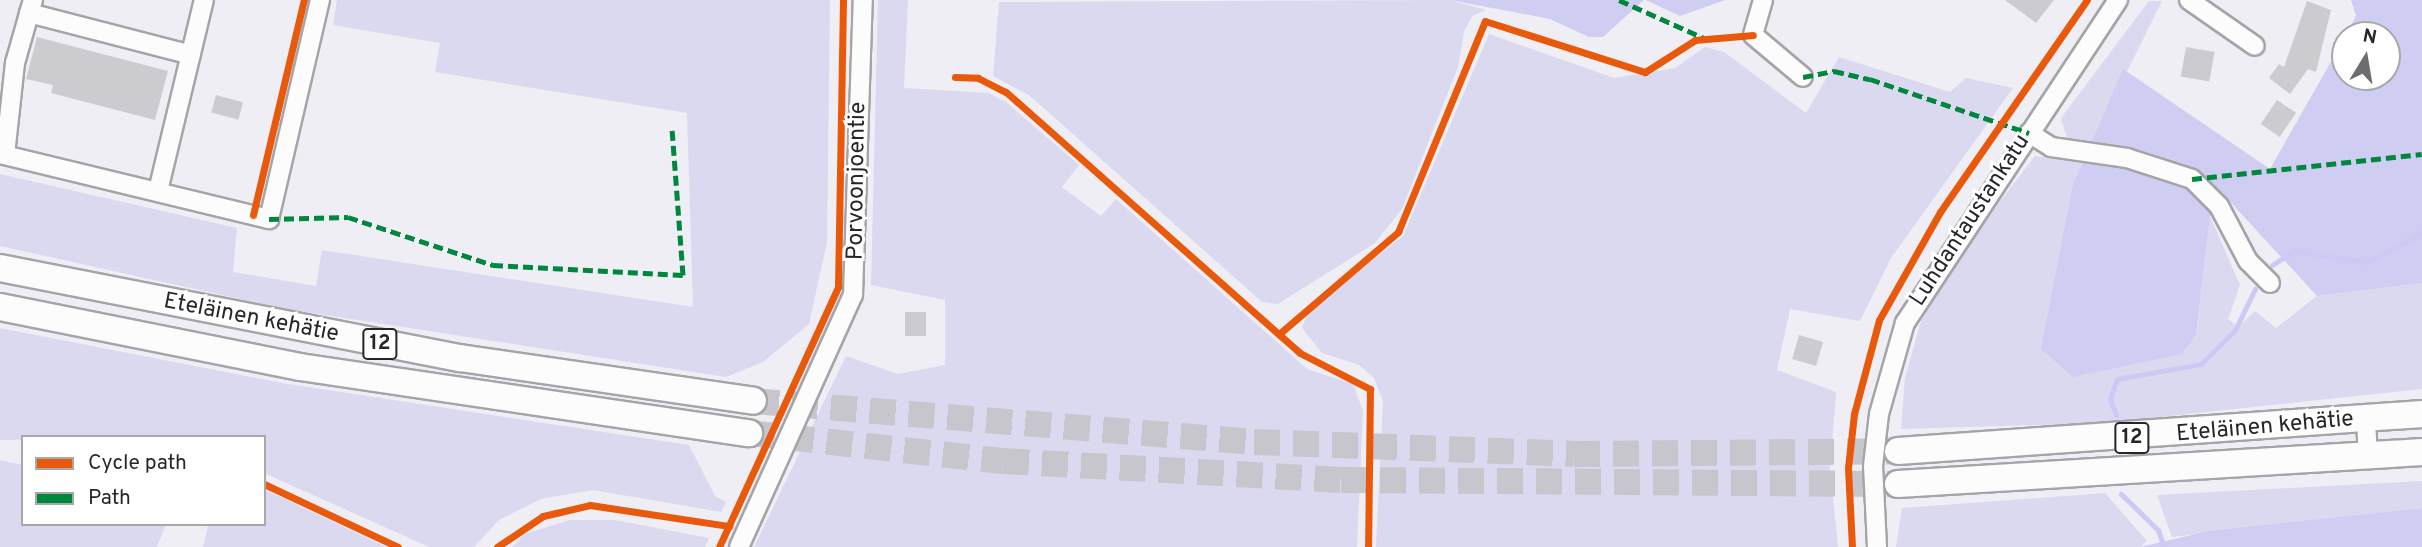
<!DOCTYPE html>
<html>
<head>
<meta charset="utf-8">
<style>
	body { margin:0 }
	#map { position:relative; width:2422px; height:547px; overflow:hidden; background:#eeeef4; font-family:Overpass,sans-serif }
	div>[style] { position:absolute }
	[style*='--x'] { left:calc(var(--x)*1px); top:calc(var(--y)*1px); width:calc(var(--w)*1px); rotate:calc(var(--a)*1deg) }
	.green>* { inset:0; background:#dad9f0 }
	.forest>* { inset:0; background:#cfcdf1 }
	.stream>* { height:5px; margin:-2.5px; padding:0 2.5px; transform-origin:2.5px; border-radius:2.5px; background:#cccaf5 }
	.building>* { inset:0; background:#ccccd0; transform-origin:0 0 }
	.highway-tunnel>* { height:26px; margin-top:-13px; transform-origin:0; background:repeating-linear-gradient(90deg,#c6c6cc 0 26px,transparent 0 39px) }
	.roads { filter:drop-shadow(2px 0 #a4a4a9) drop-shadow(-2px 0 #a4a4a9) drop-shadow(0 2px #a4a4a9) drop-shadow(0 -2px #a4a4a9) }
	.minor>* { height:18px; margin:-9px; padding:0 9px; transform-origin:9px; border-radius:9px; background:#fcfcfd }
	.highway>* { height:26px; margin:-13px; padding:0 13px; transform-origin:13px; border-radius:13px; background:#fcfcfd }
	.quiet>* { height:5px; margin-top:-2.5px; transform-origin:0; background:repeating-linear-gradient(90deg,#00873e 0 10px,transparent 0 15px) }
	.cycleway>* { height:7px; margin:-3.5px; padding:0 3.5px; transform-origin:3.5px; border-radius:3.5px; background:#e8590c }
	span { translate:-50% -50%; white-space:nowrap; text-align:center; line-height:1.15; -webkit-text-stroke:6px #fff; paint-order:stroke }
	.shield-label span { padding:2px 5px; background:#fff; border:2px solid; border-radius:5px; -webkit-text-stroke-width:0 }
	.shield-label { font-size:21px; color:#26262a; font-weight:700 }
	.street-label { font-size:23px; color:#26262a }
	.legend { position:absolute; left:21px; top:435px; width:245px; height:91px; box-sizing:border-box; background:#fff; border:2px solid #a8a8aa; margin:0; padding:9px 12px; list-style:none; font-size:21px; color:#26262a }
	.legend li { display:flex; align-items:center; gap:14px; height:35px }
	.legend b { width:35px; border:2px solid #a8a8aa }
	.north { position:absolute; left:2331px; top:21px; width:70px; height:70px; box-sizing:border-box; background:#fff; border:2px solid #a8a8aa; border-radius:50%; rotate:11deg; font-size:19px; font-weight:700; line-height:28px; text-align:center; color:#26262a }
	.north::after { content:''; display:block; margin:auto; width:24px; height:32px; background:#6c6c71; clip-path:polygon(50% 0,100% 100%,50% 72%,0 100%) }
</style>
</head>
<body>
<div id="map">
	<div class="green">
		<i style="clip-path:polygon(337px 0,830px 0,827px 242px,809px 324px,763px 362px,726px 377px,286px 309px,0 246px,0 174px,237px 228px,233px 272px,316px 286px,322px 250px,693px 307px,687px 113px,435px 72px,440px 43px,333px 25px)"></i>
		<i style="clip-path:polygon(878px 0,908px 0,904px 88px,989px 93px,1007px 103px,1079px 165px,1062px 187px,1101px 216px,1116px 199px,1307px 369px,1353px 384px,1363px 411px,1357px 547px,754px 547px,846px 356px,898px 374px,945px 365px,945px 300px,871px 285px)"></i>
		<i style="clip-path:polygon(1450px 0,1486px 10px,1472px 16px,1464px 32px,1458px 67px,1402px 209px,1375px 243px,1278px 304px,1262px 302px,1029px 95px,993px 76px,999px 2px)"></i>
		<i style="clip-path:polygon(2149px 1px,2162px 1px,2092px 142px,2068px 142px,2061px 118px)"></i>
		<i style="clip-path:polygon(1489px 34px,1614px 78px,1675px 68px,1705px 47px,1724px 52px,1806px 113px,1839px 57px,1950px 92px,1966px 78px,2013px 88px,1891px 258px,1860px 321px,1790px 309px,1777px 370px,1836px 392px,1830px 469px,1838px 547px,1376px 547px,1383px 401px,1374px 378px,1359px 365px,1322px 353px,1302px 328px,1309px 309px,1403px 236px)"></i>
		<i style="clip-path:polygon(2035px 156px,2083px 163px,2041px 349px,2196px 334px,2210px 216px,2240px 285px,2228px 319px,2238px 327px,2255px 311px,2276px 328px,2317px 296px,2422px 283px,2422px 389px,2104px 423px,1901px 429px,1905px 378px,1921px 321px,1958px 256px)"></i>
		<i style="clip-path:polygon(0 328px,282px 383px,689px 445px,715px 496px,726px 502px,721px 512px,593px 490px,541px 499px,499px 520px,474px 547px,429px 547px,264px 473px,264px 437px,0 440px)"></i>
		<i style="clip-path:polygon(0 460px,23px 465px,23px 524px,166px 524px,157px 547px,0 547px)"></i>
		<i style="clip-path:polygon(2422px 481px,2422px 508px,2172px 537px,2157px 495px)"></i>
		<i style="clip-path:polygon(264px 491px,270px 492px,386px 547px,203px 547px,208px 527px,203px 524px,264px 524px)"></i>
		<i style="clip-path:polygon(2105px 493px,2147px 541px,2140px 547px,1896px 547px,1902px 508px)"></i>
		<i style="clip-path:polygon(570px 520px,615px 520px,709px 538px,705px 547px,512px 547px,525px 534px)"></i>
	</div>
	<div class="forest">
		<i style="clip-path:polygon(1450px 0,1644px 0,1603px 37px,1589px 37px,1550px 19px)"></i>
		<i style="clip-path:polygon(1646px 0,1725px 0,1680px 16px)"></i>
		<i style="clip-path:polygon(2351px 0,2422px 0,2422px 283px,2317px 296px,2223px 194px,2210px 216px,2196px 334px,2182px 354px,2073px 377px,2041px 349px,2073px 185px,2123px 69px,2270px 169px,2345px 37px,2345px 77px,2387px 77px,2387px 35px,2346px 35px,2356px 16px)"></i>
		<i style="clip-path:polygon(2422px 508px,2422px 547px,2140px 547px,2209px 531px)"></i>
	</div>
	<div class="stream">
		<i style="--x:2272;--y:265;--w:26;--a:-32"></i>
		<i style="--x:2294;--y:251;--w:74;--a:8.6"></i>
		<i style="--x:2367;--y:262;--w:63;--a:-28.6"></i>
		<i style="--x:2116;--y:415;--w:17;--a:-111"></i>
		<i style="--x:2110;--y:399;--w:21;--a:-71"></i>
		<i style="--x:2117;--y:379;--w:85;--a:-10.1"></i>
		<i style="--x:2201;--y:364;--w:48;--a:-45"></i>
		<i style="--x:2235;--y:330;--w:46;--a:-64"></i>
		<i style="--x:2121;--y:494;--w:52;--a:44.2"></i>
		<i style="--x:2158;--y:530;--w:18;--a:71"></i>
	</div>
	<div class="building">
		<i style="clip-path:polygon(2005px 0,2054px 0,2036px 23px)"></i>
		<i style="clip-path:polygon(2307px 1px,2331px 10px,2316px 72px,2308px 69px,2290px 94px,2269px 78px,2279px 64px,2284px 67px)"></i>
		<i style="clip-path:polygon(37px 37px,168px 71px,155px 120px,51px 93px,53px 85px,26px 79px)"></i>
		<i style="left:2186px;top:47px;width:29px;height:30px;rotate:10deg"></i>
		<i style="left:216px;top:95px;width:28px;height:18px;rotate:15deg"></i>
		<i style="left:2277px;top:100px;width:23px;height:29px;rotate:34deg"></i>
		<i style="left:926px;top:312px;width:24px;height:21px;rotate:90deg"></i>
		<i style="left:1799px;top:335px;width:25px;height:25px;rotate:16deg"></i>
	</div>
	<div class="highway-tunnel">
		<i style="--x:753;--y:401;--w:503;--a:4.68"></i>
		<i style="--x:1254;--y:442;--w:320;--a:2.1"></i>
		<i style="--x:1574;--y:454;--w:324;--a:-0.5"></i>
		<i style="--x:749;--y:433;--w:256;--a:6.3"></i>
		<i style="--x:1003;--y:461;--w:339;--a:3.2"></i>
		<i style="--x:1341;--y:480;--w:557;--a:0.41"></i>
	</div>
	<div class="roads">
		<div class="minor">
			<i style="--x:1763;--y:0;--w:36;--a:106"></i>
			<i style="--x:1753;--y:35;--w:65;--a:40"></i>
			<i style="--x:2189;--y:0;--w:80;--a:34.9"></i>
			<i style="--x:29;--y:13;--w:167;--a:14.5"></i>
			<i style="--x:2029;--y:133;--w:26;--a:32"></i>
			<i style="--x:2051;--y:147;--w:77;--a:8.2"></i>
			<i style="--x:2127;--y:158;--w:68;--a:17.9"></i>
			<i style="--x:2192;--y:179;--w:38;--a:45"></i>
			<i style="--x:2219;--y:206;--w:62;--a:62.2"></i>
			<i style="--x:2248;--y:261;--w:31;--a:45"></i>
			<i style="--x:0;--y:154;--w:277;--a:13.6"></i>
			<i style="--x:269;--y:219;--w:225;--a:-76.9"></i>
			<i style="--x:5;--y:155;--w:93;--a:-83.8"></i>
			<i style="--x:15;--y:63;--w:66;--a:-74.1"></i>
			<i style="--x:158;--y:191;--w:196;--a:-76.5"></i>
			<i style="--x:2366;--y:420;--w:37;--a:87"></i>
			<i style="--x:739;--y:547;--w:277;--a:-65.7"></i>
			<i style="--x:853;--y:295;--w:295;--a:-88.1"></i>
			<i style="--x:1877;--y:547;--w:81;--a:-92.8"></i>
			<i style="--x:1873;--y:466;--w:52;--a:-83.4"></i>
			<i style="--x:1879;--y:414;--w:95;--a:-74.1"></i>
			<i style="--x:1905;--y:323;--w:387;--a:-56.6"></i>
		</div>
		<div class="highway">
			<i style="--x:0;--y:268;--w:469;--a:11.1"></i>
			<i style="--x:460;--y:358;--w:296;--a:8.3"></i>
			<i style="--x:0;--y:307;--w:306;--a:11.3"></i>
			<i style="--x:300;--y:367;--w:454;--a:8.4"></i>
			<i style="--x:1898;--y:451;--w:525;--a:-4.04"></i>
			<i style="--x:1898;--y:484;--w:525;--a:-3.49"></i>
		</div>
	</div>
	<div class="quiet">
		<i style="--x:1619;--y:0;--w:93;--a:24.1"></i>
		<i style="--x:1803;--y:77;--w:32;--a:-11"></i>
		<i style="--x:1834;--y:71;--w:37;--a:13"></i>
		<i style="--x:1870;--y:79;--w:168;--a:18.8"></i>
		<i style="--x:2192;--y:179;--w:231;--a:-6.2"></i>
		<i style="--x:269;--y:219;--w:79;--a:-1.5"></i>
		<i style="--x:348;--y:217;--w:153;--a:18.3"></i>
		<i style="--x:493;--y:265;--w:190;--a:3"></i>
		<i style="--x:683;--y:275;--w:147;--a:-94.3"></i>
	</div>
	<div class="cycleway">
		<i style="--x:955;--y:77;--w:23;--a:2"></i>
		<i style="--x:978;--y:78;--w:31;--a:27"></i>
		<i style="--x:1006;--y:92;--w:393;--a:41.6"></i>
		<i style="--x:1300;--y:353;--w:79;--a:27.2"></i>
		<i style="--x:1370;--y:389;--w:158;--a:90.7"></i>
		<i style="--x:253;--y:215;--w:221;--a:-76.7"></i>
		<i style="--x:1279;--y:334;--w:157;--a:-40.6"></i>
		<i style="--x:1398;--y:232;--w:228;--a:-67.6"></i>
		<i style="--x:1485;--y:21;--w:168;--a:17.7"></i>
		<i style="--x:1645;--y:72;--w:59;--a:-32.6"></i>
		<i style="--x:1695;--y:40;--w:58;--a:-4.9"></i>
		<i style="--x:264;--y:484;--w:148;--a:25.2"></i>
		<i style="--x:497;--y:547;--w:55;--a:-34"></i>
		<i style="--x:543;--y:516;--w:48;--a:-13.2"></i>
		<i style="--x:590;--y:505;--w:141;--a:8.6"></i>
		<i style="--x:719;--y:547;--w:286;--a:-65.4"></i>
		<i style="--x:838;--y:287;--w:287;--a:-89"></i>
		<i style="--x:1852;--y:547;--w:79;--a:-92.9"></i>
		<i style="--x:1848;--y:468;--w:54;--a:-83.7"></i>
		<i style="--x:1854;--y:414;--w:97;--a:-75.1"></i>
		<i style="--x:1879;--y:320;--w:124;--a:-60.5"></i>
		<i style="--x:1940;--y:212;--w:258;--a:-55.3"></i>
	</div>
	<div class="shield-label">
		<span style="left:380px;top:344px">12</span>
		<span style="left:2132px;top:438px">12</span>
	</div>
	<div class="street-label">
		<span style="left:858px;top:181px;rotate:-89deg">Porvoonjoentie</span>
		<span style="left:1971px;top:221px;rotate:-57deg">Luhdantaustankatu</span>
		<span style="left:251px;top:319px;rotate:11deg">Eteläinen kehätie</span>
		<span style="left:2265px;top:428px;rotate:-5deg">Eteläinen kehätie</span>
	</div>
	<ul class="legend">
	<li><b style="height:9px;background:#e8590c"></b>Cycle path</li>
	<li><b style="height:9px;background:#00873e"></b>Path</li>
	</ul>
	<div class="north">N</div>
</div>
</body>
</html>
